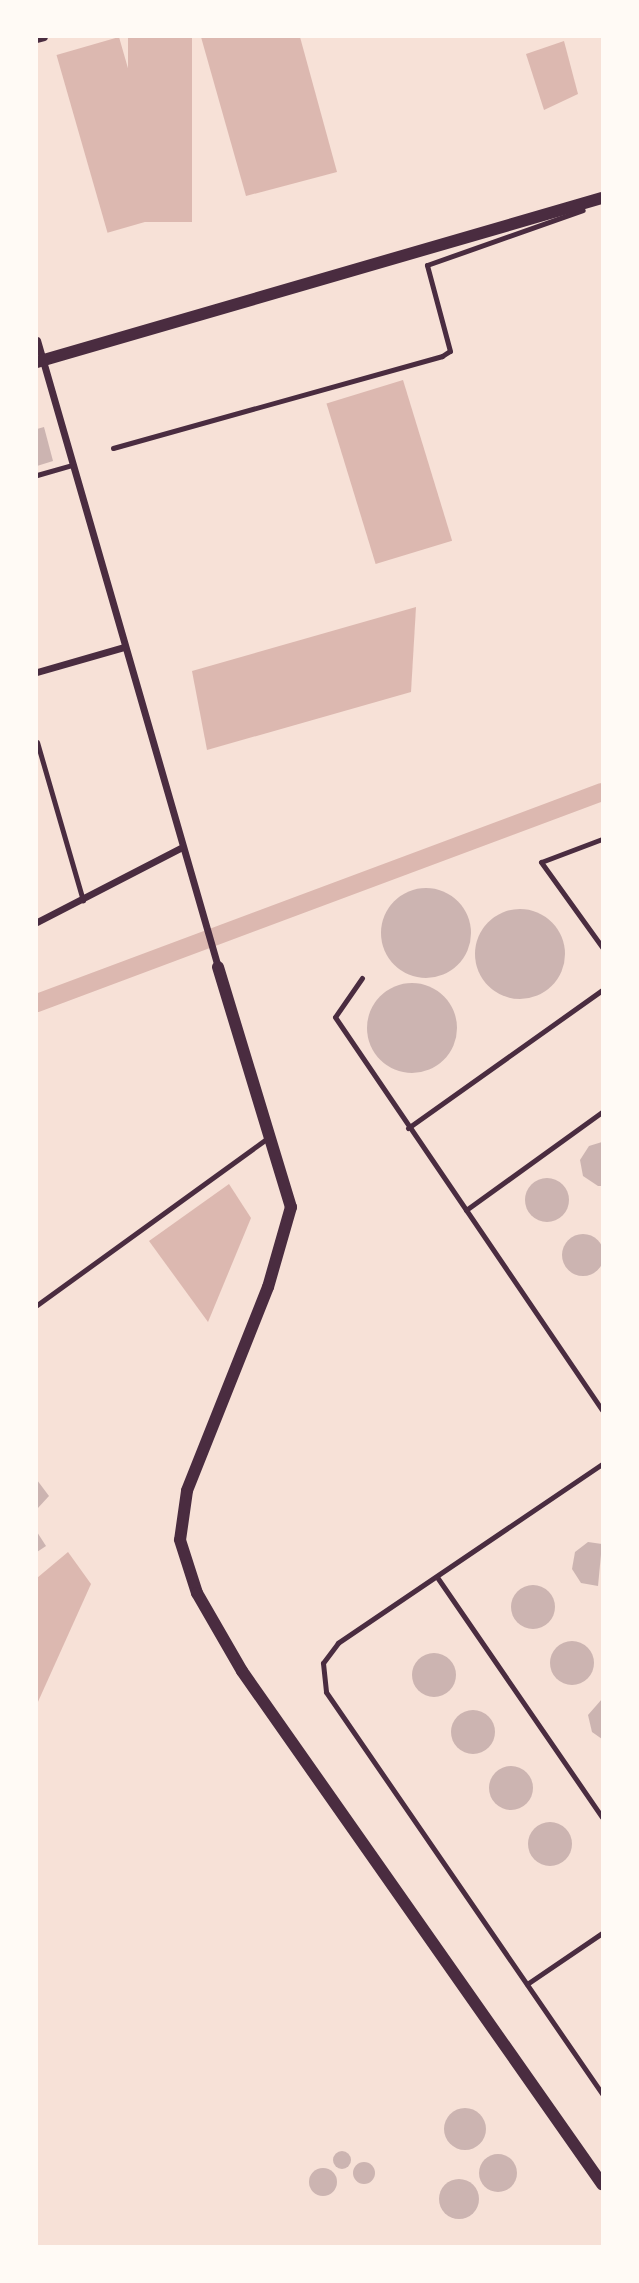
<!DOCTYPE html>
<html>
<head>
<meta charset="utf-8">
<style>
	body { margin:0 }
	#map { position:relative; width:639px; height:2283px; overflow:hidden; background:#f7e1d7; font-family:Commissioner,sans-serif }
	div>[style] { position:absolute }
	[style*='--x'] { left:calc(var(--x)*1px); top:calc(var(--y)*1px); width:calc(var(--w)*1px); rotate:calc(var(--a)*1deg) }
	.water>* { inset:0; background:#dcb8b0; transform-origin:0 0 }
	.canal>* { height:18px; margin:-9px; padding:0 9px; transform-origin:9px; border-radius:9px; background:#dcb8b0 }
	.building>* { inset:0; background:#ccb4b1 }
	.round { border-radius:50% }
	.service>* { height:5px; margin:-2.5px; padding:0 2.5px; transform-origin:2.5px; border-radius:2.5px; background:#4a2c40 }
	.minor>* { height:7px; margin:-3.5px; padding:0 3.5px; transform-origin:3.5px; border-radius:3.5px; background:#4a2c40 }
	.tertiary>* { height:12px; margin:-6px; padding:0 6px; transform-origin:6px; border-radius:6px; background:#4a2c40 }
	span { translate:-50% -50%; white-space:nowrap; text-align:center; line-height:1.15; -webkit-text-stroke:5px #fffaf5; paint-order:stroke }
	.frame { position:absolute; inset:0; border:38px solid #fffaf5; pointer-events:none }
</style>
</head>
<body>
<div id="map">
	<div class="water">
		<i style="left:119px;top:37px;width:185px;height:65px;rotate:74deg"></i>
		<i style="left:128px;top:37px;width:64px;height:185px"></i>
		<i style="clip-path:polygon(201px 37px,300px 37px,337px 172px,246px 196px)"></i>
		<i style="clip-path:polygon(564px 41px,578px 94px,544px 110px,526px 54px)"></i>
		<i style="left:403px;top:380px;width:168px;height:80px;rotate:73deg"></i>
		<i style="clip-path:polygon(416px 607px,411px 692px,207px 750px,192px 671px)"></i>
		<i style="clip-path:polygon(229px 1184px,251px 1218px,208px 1322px,149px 1241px)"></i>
		<i style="clip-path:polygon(68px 1552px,91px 1584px,37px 1704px,37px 1578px)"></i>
	</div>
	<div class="canal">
		<i style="--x:37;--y:1003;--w:603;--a:-20.48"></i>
	</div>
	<div class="building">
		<i style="clip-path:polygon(44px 427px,53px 461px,37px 466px,37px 429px)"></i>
		<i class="round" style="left:381px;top:888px;width:90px;height:90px"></i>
		<i class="round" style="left:475px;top:909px;width:90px;height:90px"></i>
		<i class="round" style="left:367px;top:983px;width:90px;height:90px"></i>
		<i style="clip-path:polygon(602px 1142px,602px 1186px,598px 1186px,583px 1176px,580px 1160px,589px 1146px)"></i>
		<i class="round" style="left:525px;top:1178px;width:44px;height:44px"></i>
		<i class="round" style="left:562px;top:1234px;width:42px;height:42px"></i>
		<i style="clip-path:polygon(37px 1480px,49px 1496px,37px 1509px)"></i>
		<i style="clip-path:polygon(37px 1532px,46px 1546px,37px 1552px)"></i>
		<i style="clip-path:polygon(588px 1542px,602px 1544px,598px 1586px,581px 1583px,572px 1569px,575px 1552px)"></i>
		<i class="round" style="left:511px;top:1585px;width:44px;height:44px"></i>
		<i class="round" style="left:550px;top:1641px;width:44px;height:44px"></i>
		<i class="round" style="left:412px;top:1653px;width:44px;height:44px"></i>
		<i style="clip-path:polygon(602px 1699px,602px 1739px,592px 1732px,588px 1715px)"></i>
		<i class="round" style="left:451px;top:1710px;width:44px;height:44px"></i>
		<i class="round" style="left:489px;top:1766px;width:44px;height:44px"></i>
		<i class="round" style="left:528px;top:1822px;width:44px;height:44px"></i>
		<i class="round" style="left:444px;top:2108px;width:42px;height:42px"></i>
		<i class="round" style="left:333px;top:2151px;width:18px;height:18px"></i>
		<i class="round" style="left:479px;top:2154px;width:38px;height:38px"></i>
		<i class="round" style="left:353px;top:2162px;width:22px;height:22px"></i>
		<i class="round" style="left:309px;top:2168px;width:28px;height:28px"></i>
		<i class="round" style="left:439px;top:2179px;width:40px;height:40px"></i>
	</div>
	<div class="service">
		<i style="--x:113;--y:448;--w:342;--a:-15.6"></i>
		<i style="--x:442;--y:356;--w:9;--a:-32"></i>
		<i style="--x:450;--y:351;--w:89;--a:-105"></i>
		<i style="--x:427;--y:265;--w:165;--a:-19.4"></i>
		<i style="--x:37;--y:475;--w:36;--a:-16"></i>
		<i style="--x:37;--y:742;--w:165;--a:73.8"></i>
		<i style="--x:602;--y:839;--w:65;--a:159.3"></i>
		<i style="--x:541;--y:862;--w:105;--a:54.3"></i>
		<i style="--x:362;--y:978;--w:47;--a:124.7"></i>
		<i style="--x:335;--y:1017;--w:475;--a:55.8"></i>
		<i style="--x:408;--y:1128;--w:238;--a:-35.4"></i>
		<i style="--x:466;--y:1210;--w:168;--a:-35.8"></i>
		<i style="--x:37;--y:1305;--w:285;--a:-35.9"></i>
		<i style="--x:602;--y:1464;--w:319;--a:145.9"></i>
		<i style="--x:338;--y:1643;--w:25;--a:127"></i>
		<i style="--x:323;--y:1663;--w:29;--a:84"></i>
		<i style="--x:326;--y:1692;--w:488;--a:55.5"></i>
		<i style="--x:437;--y:1577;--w:291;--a:55.5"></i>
		<i style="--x:527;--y:1984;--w:91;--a:-34.2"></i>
	</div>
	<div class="minor">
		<i style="--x:37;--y:39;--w:7;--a:-16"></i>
		<i style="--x:37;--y:340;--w:653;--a:73.9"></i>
		<i style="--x:37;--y:672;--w:91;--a:-16"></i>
		<i style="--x:37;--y:922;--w:163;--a:-27.3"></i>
	</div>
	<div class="tertiary">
		<i style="--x:37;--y:362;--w:588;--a:-16.19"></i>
		<i style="--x:218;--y:967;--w:251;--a:73.1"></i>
		<i style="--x:291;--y:1207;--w:83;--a:106"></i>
		<i style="--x:268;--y:1287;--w:219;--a:111.7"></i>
		<i style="--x:187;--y:1491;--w:49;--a:98.1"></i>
		<i style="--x:180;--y:1540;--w:56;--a:72.2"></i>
		<i style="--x:197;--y:1593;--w:90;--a:60"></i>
		<i style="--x:242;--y:1671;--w:627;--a:54.94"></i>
	</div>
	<div class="frame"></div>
</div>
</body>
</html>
